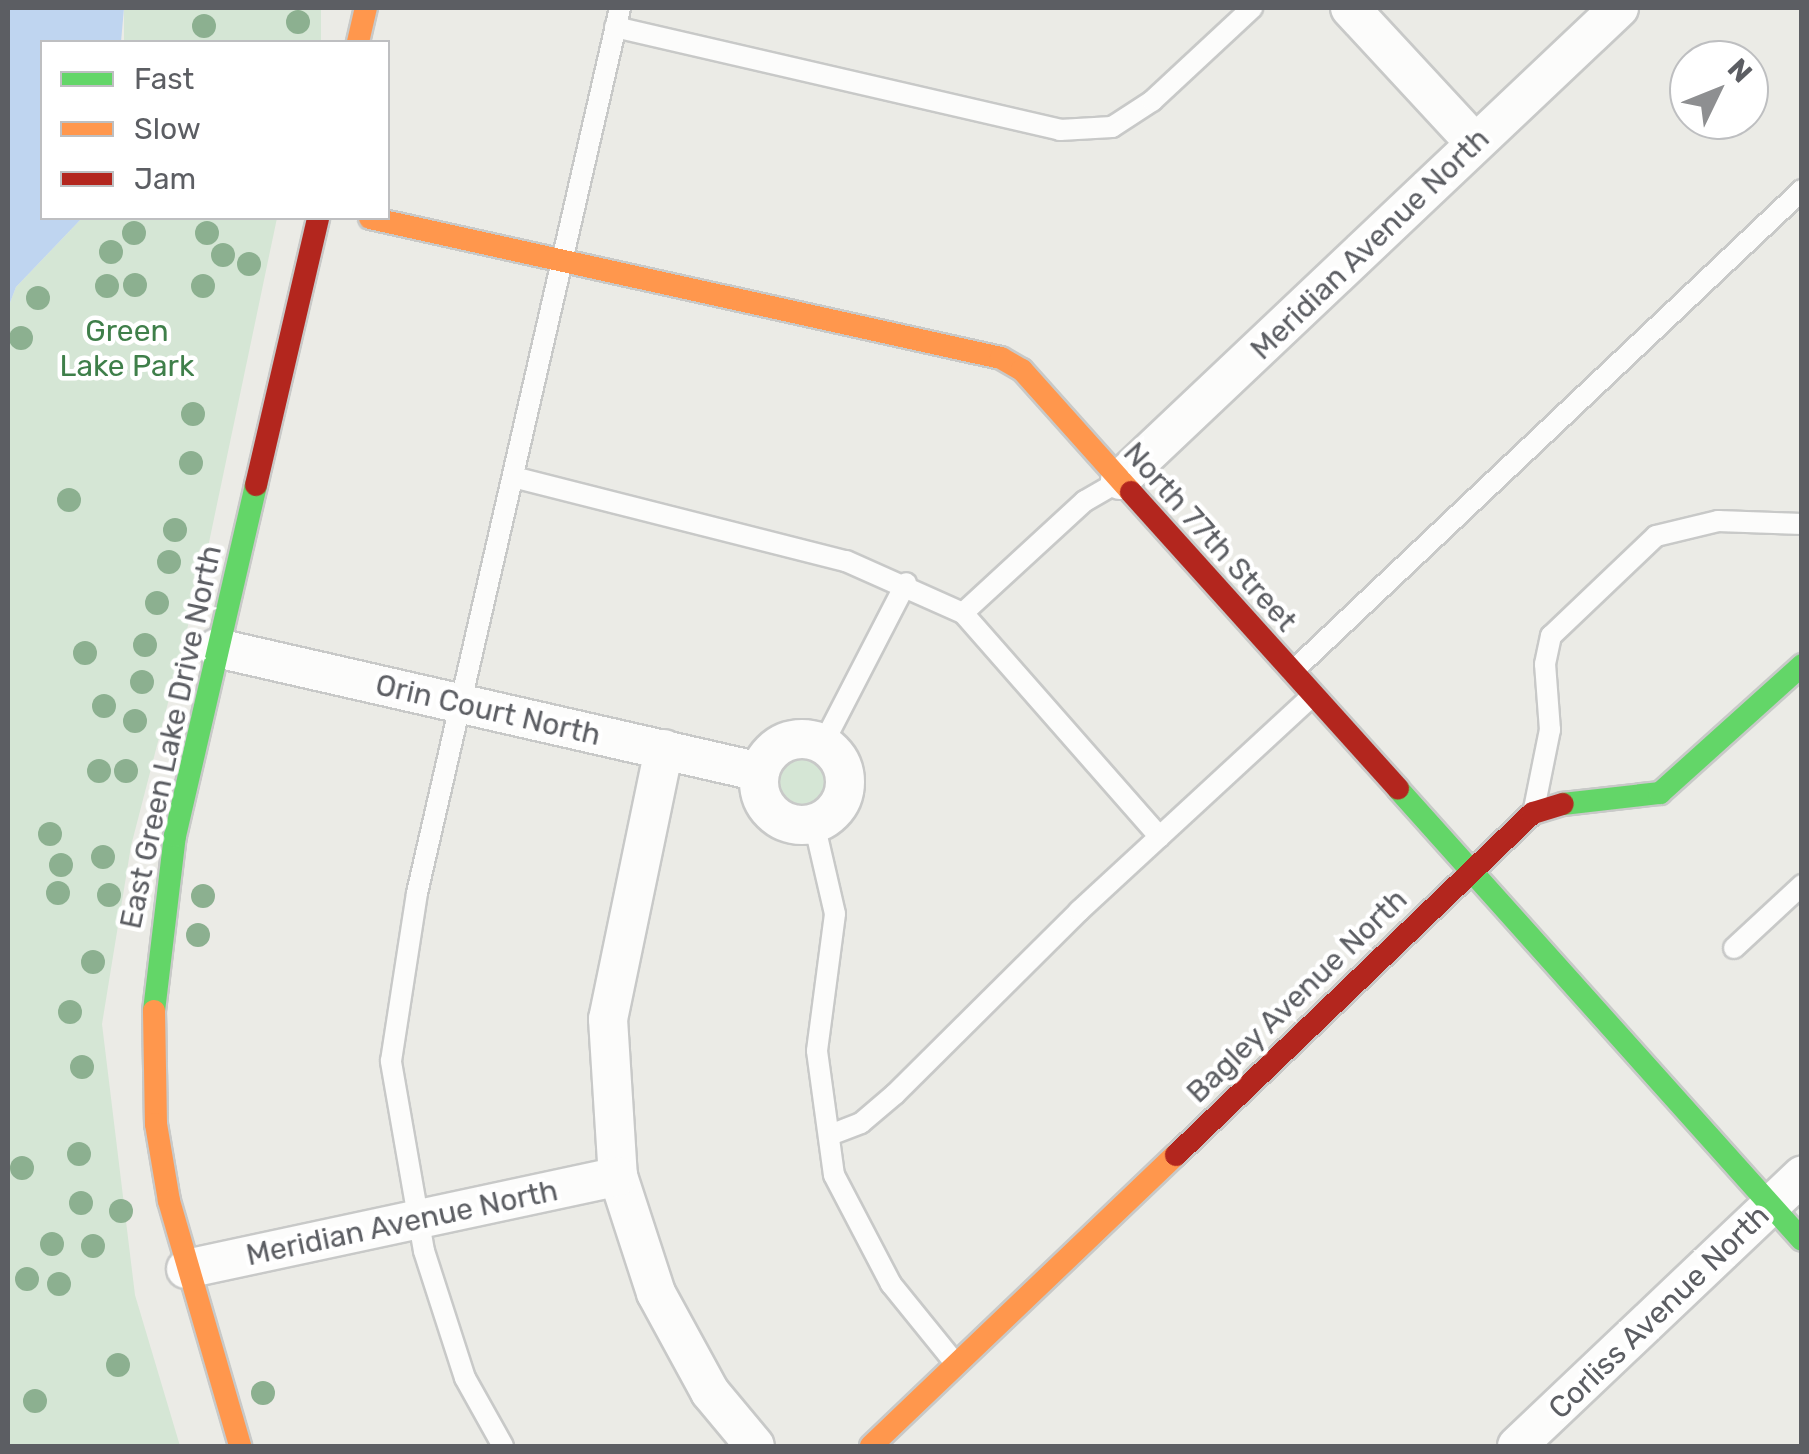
<!DOCTYPE html>
<html>
<head>
<meta charset="utf-8">
<style>
	body { margin:0 }
	#map { position:relative; width:1809px; height:1454px; overflow:hidden; background:#ebebe6; font-family:Rubik,sans-serif }
	div>[style] { position:absolute }
	[style*='--x'] { left:calc(var(--x)*1px); top:calc(var(--y)*1px); width:calc(var(--w)*1px); rotate:calc(var(--a)*1deg) }
	.green>* { inset:0; background:#d5e6d5; transform-origin:0 0 }
	.round { border-radius:50% }
	.water>* { inset:0; background:#bfd5f0 }
	.roads { filter:drop-shadow(2px 0 #c8c9c8) drop-shadow(-2px 0 #c8c9c8) drop-shadow(0 2px #c8c9c8) drop-shadow(0 -2px #c8c9c8) }
	.lane>* { height:20px; margin:-10px; padding:0 10px; transform-origin:10px; border-radius:10px; background:#fcfcfb }
	.street>* { height:38px; margin:-19px; padding:0 19px; transform-origin:19px; border-radius:19px; background:#fcfcfb }
	.street>.ring { margin:-19px; padding:0; box-sizing:content-box; background:none; border:38px solid #fcfcfb; border-radius:50% }
	.fast>* { height:22px; margin:-11px; padding:0 11px; transform-origin:11px; border-radius:11px; background:#63d668 }
	.slow>* { height:22px; margin:-11px; padding:0 11px; transform-origin:11px; border-radius:11px; background:#ff974d }
	.jam>* { height:22px; margin:-11px; padding:0 11px; transform-origin:11px; border-radius:11px; background:#b3261e }
	.trees>* { width:24px; height:24px; margin:-12px; border-radius:50%; background:#8cb090 }
	span { translate:-50% -50%; white-space:nowrap; text-align:center; line-height:1.15; -webkit-text-stroke:9px #fff; paint-order:stroke }
	.street-label { font-size:30px; color:#5c5e63 }
	.park-label { font-size:30px; color:#3f7f4a }
	.frame { position:absolute; inset:0; border:10px solid #5c5e63; pointer-events:none }
	.legend { position:absolute; left:40px; top:40px; width:350px; height:180px; box-sizing:border-box; background:#fff; border:2px solid #bebfc1; margin:0; padding:12px 18px; list-style:none; font-size:30px; color:#5c5e63 }
	.legend li { display:flex; align-items:center; gap:20px; height:50px }
	.legend b { width:50px; border:2px solid #bebfc1 }
	.north { position:absolute; left:1669px; top:40px; width:100px; height:100px; box-sizing:border-box; background:#fff; border:2px solid #bebfc1; border-radius:50%; rotate:47deg; font-size:28px; font-weight:700; line-height:40px; text-align:center; color:#5c5e63 }
	.north::after { content:''; display:block; margin:auto; width:35px; height:45px; background:#8e8f91; clip-path:polygon(50% 0,100% 100%,50% 72%,0 100%) }
</style>
</head>
<body>
<div id="map">
	<div class="green">
		<i style="left:124px;top:8px;width:197px;height:34px"></i>
		<i style="clip-path:polygon(82px 218px,277px 218px,207px 552px,131px 846px,102px 1024px,135px 1295px,180px 1446px,8px 1446px,8px 308px,16px 287px)"></i>
		<i class="round" style="left:776px;top:755px;width:52px;height:52px"></i>
	</div>
	<div class="water">
		<i style="clip-path:polygon(8px 8px,124px 8px,121px 42px,42px 42px,42px 218px,82px 218px,16px 287px,8px 308px)"></i>
	</div>
	<div class="roads">
		<div class="lane">
			<i style="--x:615;--y:27;--w:457;--a:13"></i>
			<i style="--x:1060;--y:130;--w:52;--a:-3.3"></i>
			<i style="--x:1112;--y:127;--w:48;--a:-33"></i>
			<i style="--x:1152;--y:101;--w:137;--a:-42.9"></i>
			<i style="--x:513;--y:477;--w:343;--a:14.2"></i>
			<i style="--x:846;--y:561;--w:128;--a:24"></i>
			<i style="--x:963;--y:613;--w:298;--a:48.7"></i>
			<i style="--x:963;--y:613;--w:166;--a:-42.6"></i>
			<i style="--x:1085;--y:501;--w:38;--a:-30"></i>
			<i style="--x:1292;--y:672;--w:702;--a:-43.38"></i>
			<i style="--x:823;--y:744;--w:181;--a:-62.7"></i>
			<i style="--x:1534;--y:809;--w:81;--a:-78.6"></i>
			<i style="--x:1550;--y:730;--w:66;--a:-94.3"></i>
			<i style="--x:1545;--y:664;--w:29;--a:-78"></i>
			<i style="--x:1551;--y:636;--w:145;--a:-43.6"></i>
			<i style="--x:1656;--y:536;--w:64;--a:-13.6"></i>
			<i style="--x:1718;--y:521;--w:84;--a:2"></i>
			<i style="--x:814;--y:823;--w:93;--a:77"></i>
			<i style="--x:835;--y:914;--w:138;--a:97.5"></i>
			<i style="--x:817;--y:1051;--w:125;--a:82.2"></i>
			<i style="--x:834;--y:1175;--w:123;--a:62.4"></i>
			<i style="--x:891;--y:1284;--w:102;--a:51"></i>
			<i style="--x:1734;--y:948;--w:93;--a:-42.8"></i>
			<i style="--x:830;--y:1135;--w:33;--a:-21"></i>
			<i style="--x:861;--y:1123;--w:45;--a:-40.5"></i>
			<i style="--x:895;--y:1094;--w:260;--a:-44.8"></i>
			<i style="--x:1079;--y:911;--w:314;--a:-42.7"></i>
			<i style="--x:503;--y:1446;--w:78;--a:-119.2"></i>
			<i style="--x:465;--y:1378;--w:133;--a:-107.9"></i>
			<i style="--x:424;--y:1251;--w:193;--a:-99.9"></i>
			<i style="--x:391;--y:1061;--w:170;--a:-81.2"></i>
			<i style="--x:417;--y:893;--w:908;--a:-77.08"></i>
		</div>
		<div class="street">
			<i style="--x:1350;--y:8;--w:184;--a:47.2"></i>
			<i style="--x:1120;--y:480;--w:687;--a:-43.41"></i>
			<i style="--x:217;--y:648;--w:557;--a:12.86"></i>
			<i class="ring" style="left:759px;top:739px;width:48px;height:48px"></i>
			<i style="--x:664;--y:749;--w:276;--a:101.7"></i>
			<i style="--x:608;--y:1019;--w:157;--a:86.4"></i>
			<i style="--x:618;--y:1176;--w:123;--a:72"></i>
			<i style="--x:656;--y:1293;--w:113;--a:61.4"></i>
			<i style="--x:710;--y:1392;--w:70;--a:50.2"></i>
			<i style="--x:186;--y:1269;--w:442;--a:-12.1"></i>
			<i style="--x:1517;--y:1446;--w:393;--a:-43.5"></i>
		</div>
		<div class="fast">
			<i style="--x:1398;--y:789;--w:605;--a:48.15"></i>
			<i style="--x:1563;--y:804;--w:98;--a:-6.5"></i>
			<i style="--x:1660;--y:793;--w:191;--a:-42"></i>
			<i style="--x:154;--y:1011;--w:176;--a:-83.2"></i>
			<i style="--x:175;--y:836;--w:360;--a:-77"></i>
		</div>
		<div class="slow">
			<i style="--x:358;--y:42;--w:35;--a:-77"></i>
			<i style="--x:370;--y:218;--w:646;--a:12.51"></i>
			<i style="--x:1001;--y:358;--w:24;--a:30"></i>
			<i style="--x:1022;--y:370;--w:164;--a:48.2"></i>
			<i style="--x:154;--y:1011;--w:113;--a:89"></i>
			<i style="--x:156;--y:1124;--w:78;--a:80.4"></i>
			<i style="--x:169;--y:1201;--w:255;--a:73.8"></i>
			<i style="--x:871;--y:1446;--w:422;--a:-43.7"></i>
		</div>
		<div class="jam">
			<i style="--x:256;--y:485;--w:274;--a:-76.9"></i>
			<i style="--x:1131;--y:492;--w:399;--a:48"></i>
			<i style="--x:1176;--y:1155;--w:494;--a:-43.8"></i>
			<i style="--x:1533;--y:813;--w:31;--a:-17"></i>
		</div>
	</div>
	<div class="trees">
		<i style="left:298px;top:22px"></i>
		<i style="left:204px;top:26px"></i>
		<i style="left:134px;top:233px"></i>
		<i style="left:207px;top:233px"></i>
		<i style="left:111px;top:252px"></i>
		<i style="left:223px;top:255px"></i>
		<i style="left:249px;top:264px"></i>
		<i style="left:135px;top:285px"></i>
		<i style="left:107px;top:286px"></i>
		<i style="left:203px;top:286px"></i>
		<i style="left:38px;top:298px"></i>
		<i style="left:21px;top:338px"></i>
		<i style="left:193px;top:414px"></i>
		<i style="left:191px;top:463px"></i>
		<i style="left:69px;top:500px"></i>
		<i style="left:175px;top:530px"></i>
		<i style="left:169px;top:562px"></i>
		<i style="left:157px;top:603px"></i>
		<i style="left:145px;top:645px"></i>
		<i style="left:85px;top:653px"></i>
		<i style="left:142px;top:682px"></i>
		<i style="left:104px;top:706px"></i>
		<i style="left:135px;top:721px"></i>
		<i style="left:99px;top:771px"></i>
		<i style="left:126px;top:771px"></i>
		<i style="left:50px;top:834px"></i>
		<i style="left:103px;top:857px"></i>
		<i style="left:61px;top:865px"></i>
		<i style="left:58px;top:893px"></i>
		<i style="left:109px;top:895px"></i>
		<i style="left:203px;top:896px"></i>
		<i style="left:198px;top:935px"></i>
		<i style="left:93px;top:962px"></i>
		<i style="left:70px;top:1012px"></i>
		<i style="left:82px;top:1067px"></i>
		<i style="left:79px;top:1154px"></i>
		<i style="left:22px;top:1168px"></i>
		<i style="left:81px;top:1203px"></i>
		<i style="left:121px;top:1211px"></i>
		<i style="left:52px;top:1244px"></i>
		<i style="left:93px;top:1246px"></i>
		<i style="left:27px;top:1279px"></i>
		<i style="left:59px;top:1284px"></i>
		<i style="left:118px;top:1365px"></i>
		<i style="left:263px;top:1393px"></i>
		<i style="left:35px;top:1401px"></i>
	</div>
	<div class="street-label">
		<span style="left:1370px;top:244px;rotate:-44deg">Meridian Avenue North</span>
		<span style="left:1210px;top:537px;rotate:48deg">North 77th Street</span>
		<span style="left:488px;top:710px;rotate:13deg">Orin Court North</span>
		<span style="left:171px;top:737px;rotate:-78deg">East Green Lake Drive North</span>
		<span style="left:1297px;top:996px;rotate:-44deg">Bagley Avenue North</span>
		<span style="left:402px;top:1223px;rotate:-12deg">Meridian Avenue North</span>
		<span style="left:1659px;top:1312px;rotate:-44deg">Corliss Avenue North</span>
	</div>
	<div class="park-label">
		<span style="left:127px;top:348px">Green<br>Lake Park</span>
	</div>
	<div class="frame"></div>
	<ul class="legend">
	<li><b style="height:12px;background:#63d668"></b>Fast</li>
	<li><b style="height:12px;background:#ff974d"></b>Slow</li>
	<li><b style="height:12px;background:#b3261e"></b>Jam</li>
	</ul>
	<div class="north">N</div>
</div>
</body>
</html>
